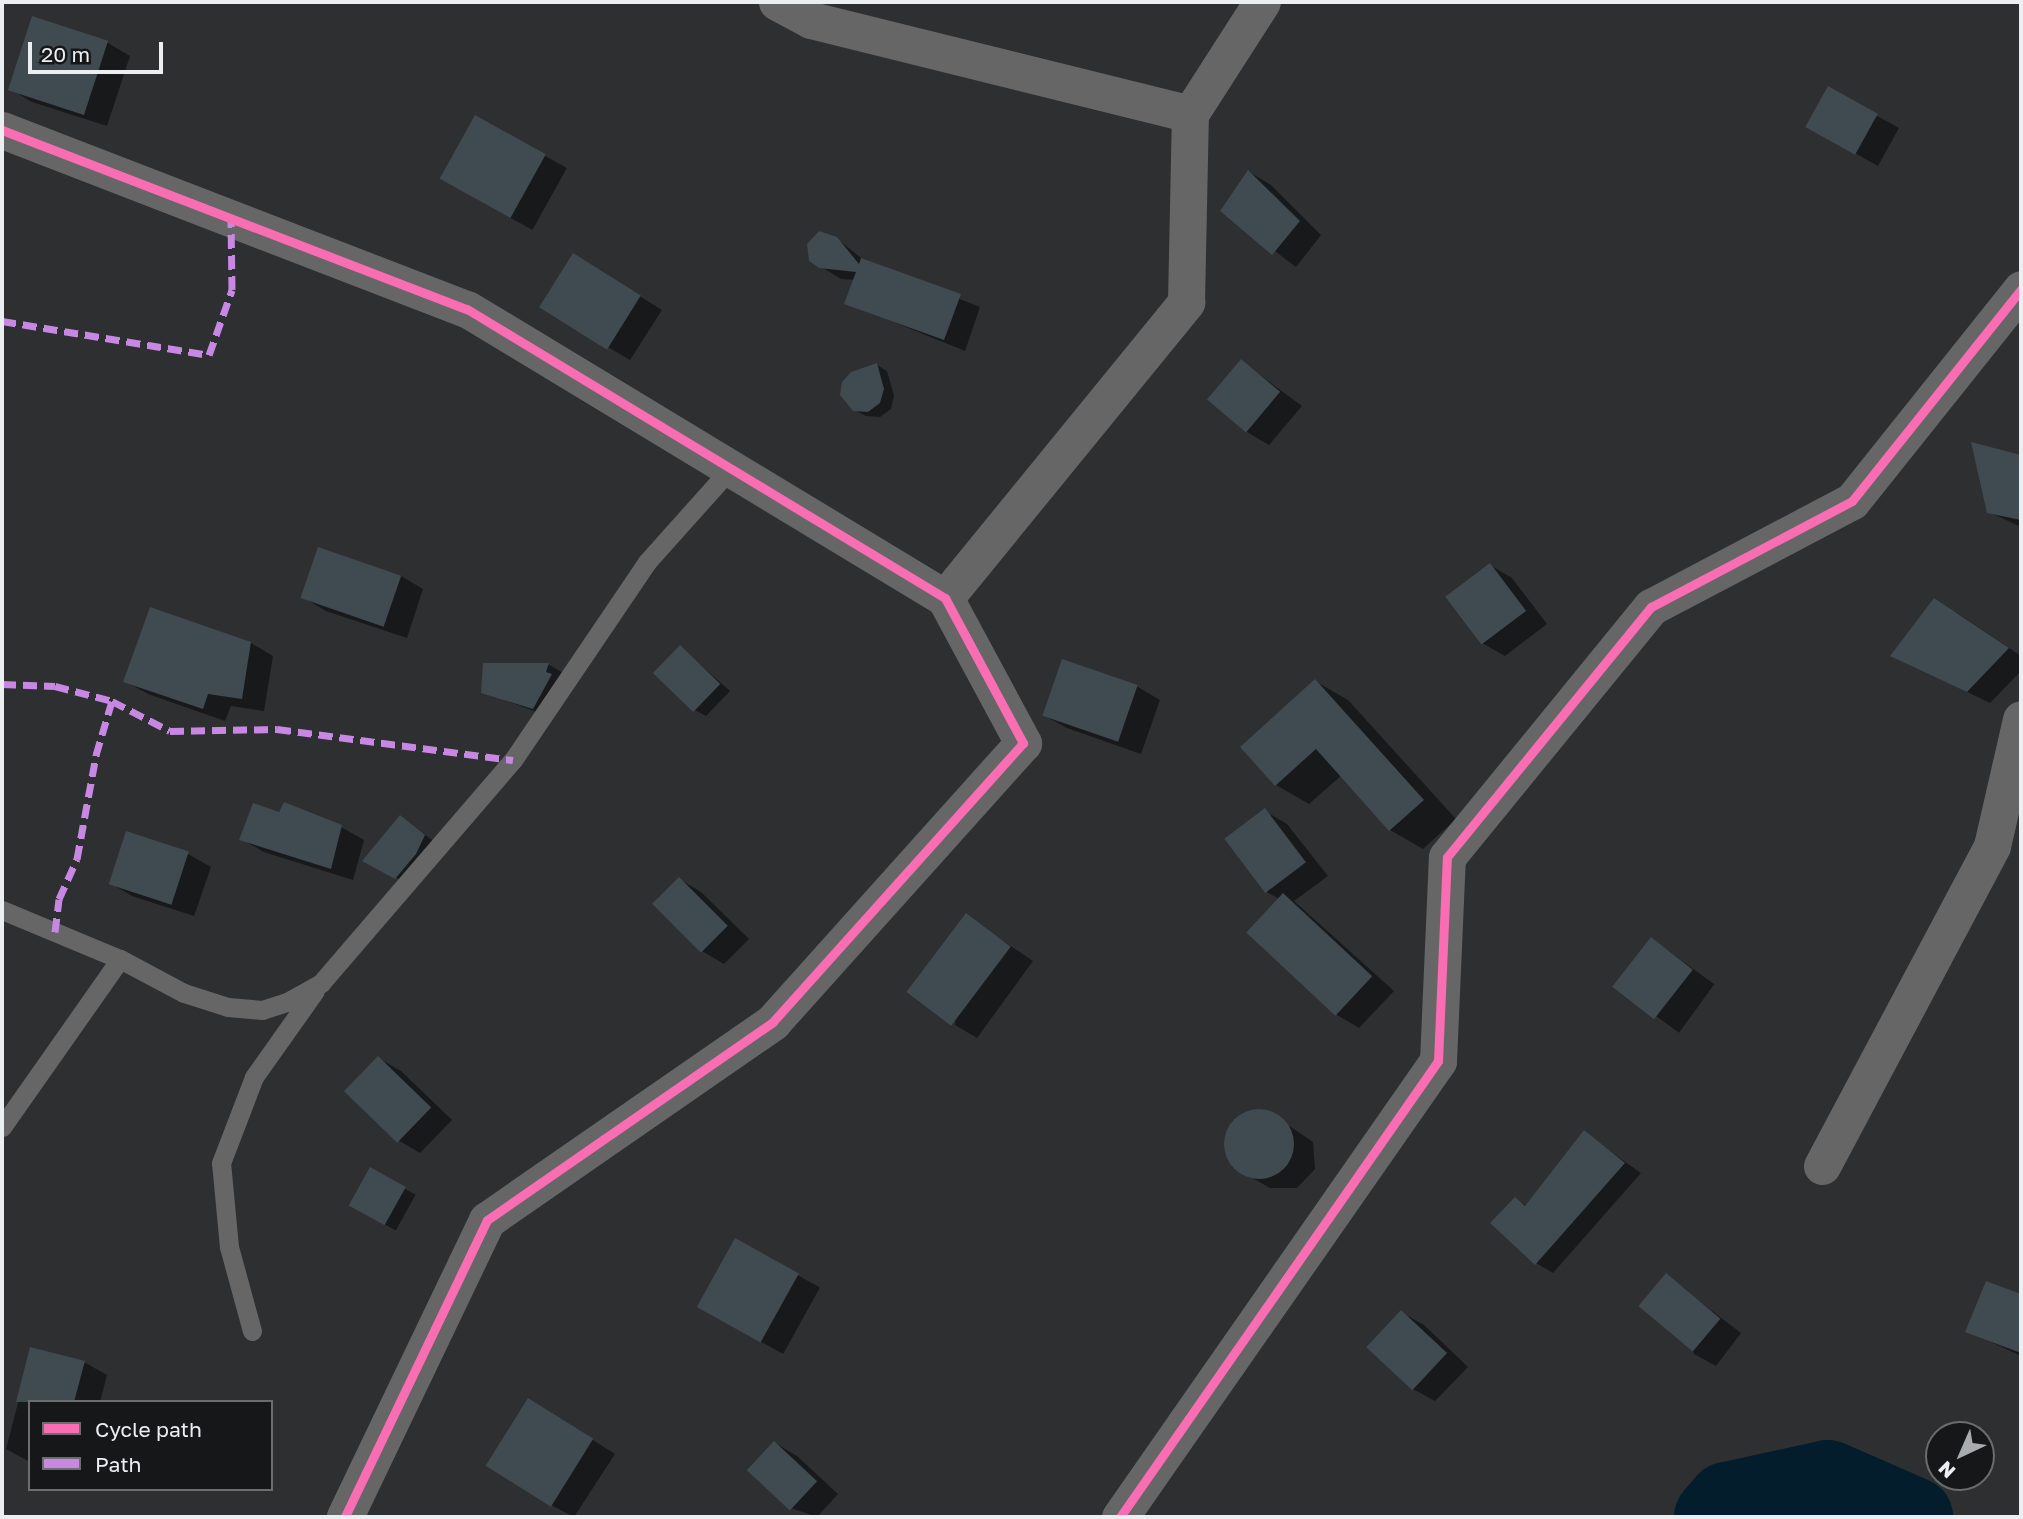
<!DOCTYPE html>
<html>
<head>
<meta charset="utf-8">
<style>
	body { margin:0 }
	#map { position:relative; width:2023px; height:1519px; overflow:hidden; background:#2d2f31; font-family:"Golos Text",sans-serif }
	div>[style] { position:absolute }
	[style*='--x'] { left:calc(var(--x)*1px); top:calc(var(--y)*1px); width:calc(var(--w)*1px); rotate:calc(var(--a)*1deg) }
	.shadow>* { inset:0; background:#0007; transform-origin:0 0 }
	.river>* { height:80px; margin:-40px; padding:0 40px; transform-origin:40px; border-radius:40px; background:#041d2d }
	.building>* { inset:0; background:#404a51; transform-origin:0 0 }
	.round { border-radius:50% }
	.service>* { height:19px; margin:-9.5px; padding:0 9.5px; transform-origin:9.5px; border-radius:9.5px; background:#676667 }
	.minor>* { height:37px; margin:-18.5px; padding:0 18.5px; transform-origin:18.5px; border-radius:18.5px; background:#676667 }
	.quiet>* { height:7px; margin-top:-3.5px; transform-origin:0; background:repeating-linear-gradient(90deg,#c787e3 0 14px,transparent 0 21px) }
	.cycleway>* { height:9px; margin:-4.5px; padding:0 4.5px; transform-origin:4.5px; border-radius:4.5px; background:#f96db3 }
	span { translate:-50% -50%; white-space:nowrap; text-align:center; line-height:1.15; -webkit-text-stroke:6px #161719; paint-order:stroke }
	.frame { position:absolute; inset:0; border:4px solid #eceff1; pointer-events:none }
	.legend { position:absolute; left:28px; top:1400px; width:245px; height:91px; box-sizing:border-box; background:#161719; border:2px solid #6c6d6f; margin:0; padding:9px 12px; list-style:none; font-size:21px; color:#eceff1 }
	.legend li { display:flex; align-items:center; gap:14px; height:35px }
	.legend b { width:35px; border:2px solid #6c6d6f }
	.north { position:absolute; left:1925px; top:1421px; width:70px; height:70px; box-sizing:border-box; background:#161719; border:2px solid #6c6d6f; border-radius:50%; rotate:224deg; font-size:19px; font-weight:700; line-height:28px; text-align:center; color:#eceff1 }
	.north::after { content:''; display:block; margin:auto; width:24px; height:32px; background:#a9acae; clip-path:polygon(50% 0,100% 100%,50% 72%,0 100%) }
	.scale { position:absolute; left:28px; top:42px; width:135px; height:32px; box-sizing:border-box; border:4px solid #eceff1; border-top:0; padding-left:9px; font-size:21px; line-height:24px; white-space:nowrap; color:#eceff1; -webkit-text-stroke:5px #161719; paint-order:stroke }
</style>
</head>
<body>
<div id="map">
	<div class="shadow">
		<i style="clip-path:polygon(33px 19px,108px 43px,130px 56px,107px 126px,32px 102px,10px 89px)"></i>
		<i style="clip-path:polygon(1828px 89px,1899px 128px,1878px 166px,1830px 139px)"></i>
		<i style="left:475px;top:117px;width:105px;height:71px;rotate:29deg"></i>
		<i style="clip-path:polygon(1249px 172px,1271px 185px,1321px 235px,1296px 267px,1222px 211px)"></i>
		<i style="clip-path:polygon(836px 238px,865px 261px,980px 307px,965px 351px,847px 303px,855px 280px,841px 279px,820px 266px)"></i>
		<i style="clip-path:polygon(596px 269px,662px 310px,630px 360px,608px 347px)"></i>
		<i style="clip-path:polygon(1241px 361px,1302px 406px,1269px 445px,1247px 432px)"></i>
		<i style="clip-path:polygon(877px 365px,887px 371px,894px 396px,891px 409px,880px 417px,866px 416px,854px 410px)"></i>
		<i style="clip-path:polygon(1973px 445px,2021px 457px,2021px 527px,1989px 512px)"></i>
		<i style="clip-path:polygon(319px 550px,401px 576px,423px 589px,407px 638px,326px 611px,304px 598px)"></i>
		<i style="clip-path:polygon(1490px 565px,1512px 578px,1547px 624px,1505px 656px,1482px 643px)"></i>
		<i style="clip-path:polygon(1957px 613px,2021px 656px,2021px 671px,1990px 703px,1893px 656px)"></i>
		<i style="clip-path:polygon(251px 643px,273px 656px,264px 711px,231px 706px,225px 721px,148px 694px,125px 681px)"></i>
		<i style="clip-path:polygon(680px 647px,730px 691px,706px 716px,695px 710px)"></i>
		<i style="clip-path:polygon(1063px 661px,1138px 687px,1160px 700px,1141px 754px,1067px 728px,1045px 716px)"></i>
		<i style="clip-path:polygon(548px 664px,565px 674px,550px 717px,483px 692px)"></i>
		<i style="clip-path:polygon(1315px 681px,1348px 700px,1456px 819px,1423px 849px,1390px 830px,1342px 775px,1309px 804px,1276px 785px)"></i>
		<i style="clip-path:polygon(1265px 811px,1287px 824px,1328px 876px,1294px 901px,1394px 991px,1359px 1028px,1337px 1015px,1279px 899px,1267px 892px)"></i>
		<i style="clip-path:polygon(280px 814px,341px 827px,364px 840px,353px 880px,264px 852px,241px 839px)"></i>
		<i style="clip-path:polygon(400px 817px,435px 842px,406px 883px,365px 860px)"></i>
		<i style="clip-path:polygon(188px 854px,211px 867px,194px 916px,132px 896px,110px 883px)"></i>
		<i style="clip-path:polygon(679px 879px,701px 892px,749px 939px,724px 964px,702px 951px)"></i>
		<i style="clip-path:polygon(966px 916px,1033px 961px,977px 1038px,955px 1025px)"></i>
		<i style="left:1652px;top:939px;width:77px;height:60px;rotate:36deg"></i>
		<i style="clip-path:polygon(378px 1058px,401px 1071px,452px 1120px,420px 1153px,398px 1140px)"></i>
		<i style="clip-path:polygon(1269px 1112px,1313px 1142px,1315px 1169px,1297px 1188px,1270px 1188px,1247px 1175px,1229px 1156px,1228px 1132px,1244px 1114px)"></i>
		<i style="clip-path:polygon(1584px 1133px,1641px 1173px,1553px 1273px,1536px 1263px,1515px 1199px,1527px 1206px)"></i>
		<i style="left:371px;top:1170px;width:51px;height:41px;rotate:29deg"></i>
		<i style="left:736px;top:1241px;width:96px;height:76px;rotate:29deg"></i>
		<i style="clip-path:polygon(1666px 1276px,1741px 1333px,1716px 1366px,1694px 1354px)"></i>
		<i style="clip-path:polygon(1987px 1283px,2021px 1296px,2021px 1356px,1968px 1331px)"></i>
		<i style="clip-path:polygon(1401px 1312px,1424px 1325px,1468px 1367px,1435px 1401px,1413px 1389px)"></i>
		<i style="clip-path:polygon(32px 1349px,84px 1362px,107px 1375px,100px 1402px,30px 1402px,30px 1462px,6px 1449px)"></i>
		<i style="clip-path:polygon(551px 1413px,615px 1454px,574px 1517px,551px 1505px)"></i>
		<i style="clip-path:polygon(775px 1443px,797px 1456px,838px 1494px,817px 1517px,791px 1508px,750px 1470px)"></i>
	</div>
	<div class="river">
		<i style="--x:1714;--y:1517;--w:20;--a:-49"></i>
		<i style="--x:1727;--y:1502;--w:103;--a:-12.3"></i>
		<i style="--x:1828;--y:1480;--w:93;--a:23.5"></i>
	</div>
	<div class="building">
		<i style="left:32px;top:16px;width:80px;height:78px;rotate:18deg"></i>
		<i style="left:1828px;top:86px;width:57px;height:47px;rotate:29deg"></i>
		<i style="left:475px;top:115px;width:81px;height:73px;rotate:29deg"></i>
		<i style="clip-path:polygon(1248px 170px,1300px 221px,1272px 255px,1220px 211px)"></i>
		<i style="clip-path:polygon(819px 231px,837px 237px,859px 264px,861px 258px,961px 294px,944px 340px,844px 304px,856px 272px,819px 268px,809px 261px,807px 244px)"></i>
		<i style="left:573px;top:253px;width:80px;height:64px;rotate:32deg"></i>
		<i style="left:1241px;top:359px;width:51px;height:53px;rotate:40deg"></i>
		<i style="clip-path:polygon(877px 363px,884px 389px,880px 403px,868px 412px,853px 411px,840px 395px,842px 382px,851px 372px)"></i>
		<i style="clip-path:polygon(1971px 442px,2021px 455px,2021px 520px,1987px 513px)"></i>
		<i style="left:318px;top:547px;width:88px;height:54px;rotate:19deg"></i>
		<i style="left:1490px;top:563px;width:60px;height:56px;rotate:53deg"></i>
		<i style="clip-path:polygon(1934px 598px,2009px 648px,1967px 692px,1890px 656px)"></i>
		<i style="clip-path:polygon(150px 607px,251px 642px,242px 699px,208px 694px,203px 709px,123px 682px)"></i>
		<i style="left:680px;top:645px;width:56px;height:39px;rotate:44deg"></i>
		<i style="left:1062px;top:659px;width:80px;height:60px;rotate:19deg"></i>
		<i style="clip-path:polygon(483px 663px,549px 663px,546px 672px,552px 674px,533px 709px,481px 693px)"></i>
		<i style="clip-path:polygon(1315px 679px,1424px 800px,1389px 831px,1316px 749px,1275px 786px,1240px 747px)"></i>
		<i style="clip-path:polygon(284px 802px,342px 825px,331px 869px,239px 840px,253px 803px,279px 812px)"></i>
		<i style="left:1265px;top:808px;width:68px;height:51px;rotate:53deg"></i>
		<i style="clip-path:polygon(400px 815px,425px 835px,416px 854px,395px 879px,362px 861px)"></i>
		<i style="left:126px;top:831px;width:66px;height:56px;rotate:18deg"></i>
		<i style="left:679px;top:877px;width:69px;height:38px;rotate:45deg"></i>
		<i style="left:1283px;top:893px;width:122px;height:54px;rotate:43deg"></i>
		<i style="left:966px;top:913px;width:56px;height:99px;rotate:37deg"></i>
		<i style="left:1651px;top:937px;width:53px;height:63px;rotate:38deg"></i>
		<i style="left:378px;top:1056px;width:74px;height:49px;rotate:44deg"></i>
		<i class="round" style="left:1224px;top:1109px;width:70px;height:70px"></i>
		<i style="clip-path:polygon(1584px 1130px,1625px 1163px,1535px 1265px,1490px 1223px,1515px 1197px,1525px 1206px)"></i>
		<i style="left:370px;top:1167px;width:41px;height:44px;rotate:29deg"></i>
		<i style="left:735px;top:1238px;width:73px;height:79px;rotate:29deg"></i>
		<i style="left:1666px;top:1273px;width:71px;height:43px;rotate:40deg"></i>
		<i style="clip-path:polygon(1986px 1281px,2021px 1294px,2021px 1353px,1965px 1332px)"></i>
		<i style="left:1401px;top:1310px;width:63px;height:51px;rotate:43deg"></i>
		<i style="clip-path:polygon(30px 1347px,85px 1361px,74px 1402px,16px 1402px)"></i>
		<i style="left:528px;top:1398px;width:77px;height:80px;rotate:32deg"></i>
		<i style="left:774px;top:1441px;width:59px;height:40px;rotate:43deg"></i>
	</div>
	<div class="service">
		<i style="--x:2;--y:910;--w:128;--a:22.6"></i>
		<i style="--x:120;--y:959;--w:72;--a:28"></i>
		<i style="--x:184;--y:993;--w:46;--a:17.7"></i>
		<i style="--x:228;--y:1007;--w:34;--a:5"></i>
		<i style="--x:262;--y:1010;--w:26;--a:-18"></i>
		<i style="--x:287;--y:1002;--w:39;--a:-29"></i>
		<i style="--x:321;--y:983;--w:294;--a:-49.3"></i>
		<i style="--x:513;--y:760;--w:239;--a:-55.9"></i>
		<i style="--x:647;--y:562;--w:126;--a:-48.2"></i>
		<i style="--x:2;--y:1127;--w:205;--a:-54.9"></i>
		<i style="--x:252;--y:1331;--w:87;--a:-105.3"></i>
		<i style="--x:229;--y:1247;--w:84;--a:-95.4"></i>
		<i style="--x:221;--y:1163;--w:92;--a:-69"></i>
		<i style="--x:254;--y:1077;--w:105;--a:-54.7"></i>
	</div>
	<div class="minor">
		<i style="--x:777;--y:2;--w:38;--a:28"></i>
		<i style="--x:811;--y:20;--w:390;--a:13.9"></i>
		<i style="--x:2;--y:130;--w:498;--a:21.1"></i>
		<i style="--x:467;--y:309;--w:559;--a:31.16"></i>
		<i style="--x:945;--y:598;--w:165;--a:61.7"></i>
		<i style="--x:1023;--y:743;--w:375;--a:131.9"></i>
		<i style="--x:773;--y:1022;--w:348;--a:145.3"></i>
		<i style="--x:487;--y:1220;--w:329;--a:115.6"></i>
		<i style="--x:945;--y:598;--w:382;--a:-50.8"></i>
		<i style="--x:1186;--y:302;--w:188;--a:-88.8"></i>
		<i style="--x:1190;--y:114;--w:133;--a:-57.3"></i>
		<i style="--x:1822;--y:1166;--w:362;--a:-62"></i>
		<i style="--x:1992;--y:846;--w:130;--a:-77.1"></i>
		<i style="--x:1120;--y:1517;--w:556;--a:-55.11"></i>
		<i style="--x:1438;--y:1061;--w:204;--a:-87.5"></i>
		<i style="--x:1447;--y:857;--w:323;--a:-50.8"></i>
		<i style="--x:1651;--y:607;--w:227;--a:-27.8"></i>
		<i style="--x:1852;--y:501;--w:271;--a:-51.4"></i>
	</div>
	<div class="quiet">
		<i style="--x:2;--y:321;--w:210;--a:9.3"></i>
		<i style="--x:209;--y:355;--w:69;--a:-70.5"></i>
		<i style="--x:232;--y:290;--w:72;--a:-90.8"></i>
		<i style="--x:2;--y:684;--w:53;--a:2.2"></i>
		<i style="--x:55;--y:686;--w:59;--a:14.7"></i>
		<i style="--x:112;--y:701;--w:65;--a:27.3"></i>
		<i style="--x:170;--y:731;--w:107;--a:-1.1"></i>
		<i style="--x:277;--y:729;--w:238;--a:7.5"></i>
		<i style="--x:55;--y:932;--w:33;--a:-83"></i>
		<i style="--x:59;--y:899;--w:44;--a:-65.8"></i>
		<i style="--x:77;--y:859;--w:106;--a:-79.6"></i>
		<i style="--x:96;--y:755;--w:56;--a:-73.5"></i>
	</div>
	<div class="cycleway">
		<i style="--x:2;--y:130;--w:498;--a:21.1"></i>
		<i style="--x:467;--y:309;--w:559;--a:31.16"></i>
		<i style="--x:945;--y:598;--w:165;--a:61.7"></i>
		<i style="--x:1023;--y:743;--w:375;--a:131.9"></i>
		<i style="--x:773;--y:1022;--w:348;--a:145.3"></i>
		<i style="--x:487;--y:1220;--w:329;--a:115.6"></i>
		<i style="--x:1120;--y:1517;--w:556;--a:-55.11"></i>
		<i style="--x:1438;--y:1061;--w:204;--a:-87.5"></i>
		<i style="--x:1447;--y:857;--w:323;--a:-50.8"></i>
		<i style="--x:1651;--y:607;--w:227;--a:-27.8"></i>
		<i style="--x:1852;--y:501;--w:271;--a:-51.4"></i>
	</div>
	<div class="frame"></div>
	<ul class="legend">
	<li><b style="height:9px;background:#f96db3"></b>Cycle path</li>
	<li><b style="height:9px;background:#c787e3"></b>Path</li>
	</ul>
	<div class="north">N</div>
	<div class="scale">20 m</div>
</div>
</body>
</html>
